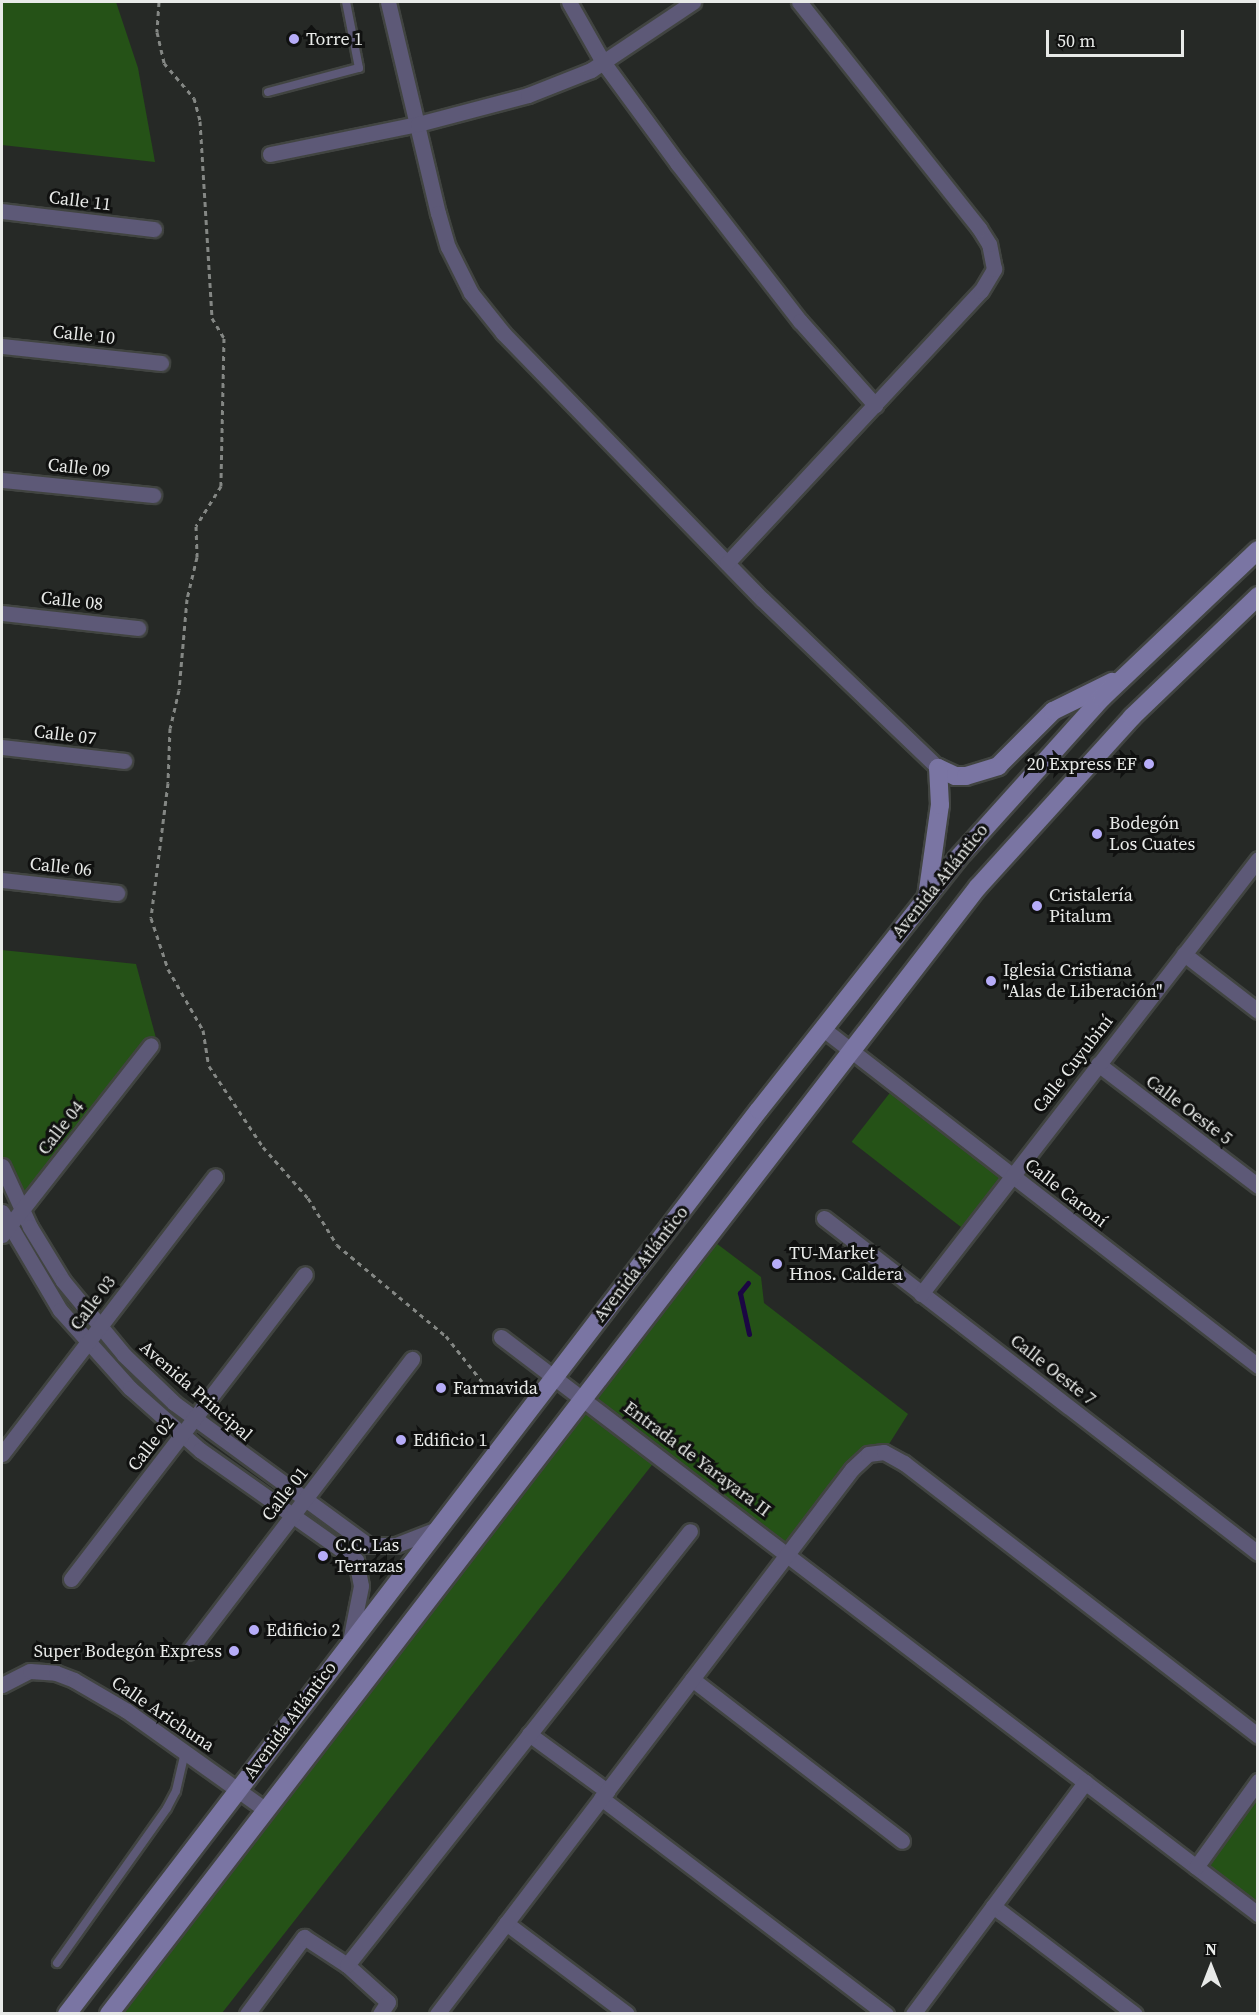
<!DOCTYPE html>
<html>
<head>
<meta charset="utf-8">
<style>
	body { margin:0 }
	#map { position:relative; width:1259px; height:2015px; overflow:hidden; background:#262926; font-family:"Source Serif 4",serif }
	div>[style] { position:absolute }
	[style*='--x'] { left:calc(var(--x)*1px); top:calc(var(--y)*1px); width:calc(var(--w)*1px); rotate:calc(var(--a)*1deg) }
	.green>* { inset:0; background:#255217; transform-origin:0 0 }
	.stream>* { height:5px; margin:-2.5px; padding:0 2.5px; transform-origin:2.5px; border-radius:2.5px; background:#1b0643 }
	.path>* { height:3px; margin-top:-1.5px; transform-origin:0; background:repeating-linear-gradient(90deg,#848784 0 4.5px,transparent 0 9px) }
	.roads { filter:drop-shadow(2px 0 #414441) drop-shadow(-2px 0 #414441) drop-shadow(0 2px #414441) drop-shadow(0 -2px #414441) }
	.lane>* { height:8px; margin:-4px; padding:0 4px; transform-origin:4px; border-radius:4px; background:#5d5977 }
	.street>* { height:15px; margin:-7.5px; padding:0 7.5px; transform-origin:7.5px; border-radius:7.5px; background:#5d5977 }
	.secondary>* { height:18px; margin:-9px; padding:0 9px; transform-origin:9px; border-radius:9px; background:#7a75a3 }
	.dots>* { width:16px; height:16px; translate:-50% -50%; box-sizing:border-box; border:3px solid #101110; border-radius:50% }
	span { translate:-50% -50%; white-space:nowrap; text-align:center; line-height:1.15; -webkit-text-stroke:6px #101110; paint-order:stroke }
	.poi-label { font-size:18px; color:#e8eae8 }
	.left { translate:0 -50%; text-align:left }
	.right { translate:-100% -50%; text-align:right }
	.street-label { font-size:18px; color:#e8eae8 }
	.frame { position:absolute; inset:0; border:3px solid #e8eae8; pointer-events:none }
	.north { position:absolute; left:1181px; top:1937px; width:60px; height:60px; -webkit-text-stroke:4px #101110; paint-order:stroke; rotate:0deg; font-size:16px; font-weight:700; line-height:24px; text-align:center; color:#e8eae8 }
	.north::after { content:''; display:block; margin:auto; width:21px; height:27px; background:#e8eae8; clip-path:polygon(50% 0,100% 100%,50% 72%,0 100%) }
	.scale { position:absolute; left:1046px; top:30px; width:138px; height:27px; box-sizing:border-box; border:3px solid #e8eae8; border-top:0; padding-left:8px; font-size:18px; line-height:21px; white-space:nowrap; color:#e8eae8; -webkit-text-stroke:4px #101110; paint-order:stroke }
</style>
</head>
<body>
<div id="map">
	<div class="green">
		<i style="clip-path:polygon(2px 2px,116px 2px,138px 68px,155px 162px,2px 145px)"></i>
		<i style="clip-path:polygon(2px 950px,136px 964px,156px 1038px,22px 1209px,2px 1166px)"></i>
		<i style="left:896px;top:1085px;width:146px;height:72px;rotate:38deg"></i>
		<i style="clip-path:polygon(708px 1237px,761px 1277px,764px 1303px,908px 1414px,884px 1452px,876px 1452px,788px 1553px,659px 1456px,222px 2013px,109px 2014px)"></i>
		<i style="clip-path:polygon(1257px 1781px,1257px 1914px,1196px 1867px)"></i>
	</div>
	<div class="stream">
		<i style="--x:748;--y:1283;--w:13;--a:129"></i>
		<i style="--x:740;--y:1293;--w:42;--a:77.6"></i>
	</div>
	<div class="path">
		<i style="--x:159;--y:2;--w:30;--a:94"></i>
		<i style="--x:157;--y:32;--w:32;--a:77"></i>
		<i style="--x:164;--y:63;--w:46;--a:49.4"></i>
		<i style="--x:194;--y:98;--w:24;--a:75"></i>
		<i style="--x:200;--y:121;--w:197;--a:86.5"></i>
		<i style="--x:212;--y:318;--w:23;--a:59"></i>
		<i style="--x:224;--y:338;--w:148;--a:91.2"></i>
		<i style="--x:221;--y:486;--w:47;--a:122"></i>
		<i style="--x:196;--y:526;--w:31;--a:88"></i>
		<i style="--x:197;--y:557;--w:43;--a:103.4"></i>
		<i style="--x:187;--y:599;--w:91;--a:95"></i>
		<i style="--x:179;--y:690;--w:39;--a:103"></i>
		<i style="--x:170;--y:728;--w:55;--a:92.1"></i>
		<i style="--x:168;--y:783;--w:136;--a:97.2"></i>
		<i style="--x:151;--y:918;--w:54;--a:71.6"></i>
		<i style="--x:168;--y:969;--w:70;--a:60.2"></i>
		<i style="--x:203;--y:1030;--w:36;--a:81"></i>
		<i style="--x:209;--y:1066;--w:97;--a:56.3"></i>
		<i style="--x:263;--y:1147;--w:68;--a:48.6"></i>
		<i style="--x:308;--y:1198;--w:55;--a:58.3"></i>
		<i style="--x:337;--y:1245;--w:142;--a:39.9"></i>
		<i style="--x:446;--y:1336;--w:66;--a:51.7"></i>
	</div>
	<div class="roads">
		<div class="lane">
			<i style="--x:268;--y:92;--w:94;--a:-14.8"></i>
			<i style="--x:359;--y:68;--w:67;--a:-101.1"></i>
			<i style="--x:57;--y:1963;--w:190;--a:-54.6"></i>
			<i style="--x:167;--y:1808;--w:19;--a:-62"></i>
			<i style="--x:176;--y:1791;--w:40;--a:-77"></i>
		</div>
		<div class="street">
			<i style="--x:388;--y:2;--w:217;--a:76.7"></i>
			<i style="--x:438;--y:213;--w:35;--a:74"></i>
			<i style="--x:448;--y:247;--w:51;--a:63.4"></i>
			<i style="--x:471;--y:293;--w:51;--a:51.3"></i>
			<i style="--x:503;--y:333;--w:371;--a:45.8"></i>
			<i style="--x:762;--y:599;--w:244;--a:43.8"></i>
			<i style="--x:569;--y:2;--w:69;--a:60.5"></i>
			<i style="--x:603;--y:62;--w:127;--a:53.7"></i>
			<i style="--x:678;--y:164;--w:199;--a:52.2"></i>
			<i style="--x:800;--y:321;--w:113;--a:48.2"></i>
			<i style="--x:270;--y:154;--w:151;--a:-11.5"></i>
			<i style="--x:418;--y:124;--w:114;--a:-14.8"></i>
			<i style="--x:528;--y:95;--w:68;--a:-21.6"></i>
			<i style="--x:591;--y:70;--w:123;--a:-33.7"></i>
			<i style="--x:2;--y:211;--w:153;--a:6.8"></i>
			<i style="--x:2;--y:346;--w:160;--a:6.1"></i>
			<i style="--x:2;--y:480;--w:152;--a:5.7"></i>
			<i style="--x:727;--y:563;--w:372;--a:-47"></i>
			<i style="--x:981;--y:291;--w:26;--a:-59"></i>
			<i style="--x:994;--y:269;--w:25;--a:-101"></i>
			<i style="--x:989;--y:244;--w:19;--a:-122"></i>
			<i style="--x:979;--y:228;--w:289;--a:-128.5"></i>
			<i style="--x:2;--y:613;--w:137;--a:6.3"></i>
			<i style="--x:2;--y:747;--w:123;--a:6.5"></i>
			<i style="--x:2;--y:880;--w:116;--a:6.4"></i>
			<i style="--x:1184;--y:954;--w:93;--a:37.6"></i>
			<i style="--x:822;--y:1028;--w:552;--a:37.78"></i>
			<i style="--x:1098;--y:1064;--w:201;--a:37.3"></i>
			<i style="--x:2;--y:1166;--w:67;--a:65.3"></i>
			<i style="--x:30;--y:1227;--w:63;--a:58.6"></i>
			<i style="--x:63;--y:1281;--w:96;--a:50.5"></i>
			<i style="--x:124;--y:1355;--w:69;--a:43.8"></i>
			<i style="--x:174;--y:1403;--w:240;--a:36.2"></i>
			<i style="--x:368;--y:1545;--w:28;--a:0"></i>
			<i style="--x:396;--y:1545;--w:44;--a:-21.3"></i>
			<i style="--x:2;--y:1212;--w:114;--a:59.4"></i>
			<i style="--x:60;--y:1310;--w:105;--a:48.1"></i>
			<i style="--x:130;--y:1388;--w:94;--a:41.5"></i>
			<i style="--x:200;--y:1450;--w:191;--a:35.2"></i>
			<i style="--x:356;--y:1560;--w:26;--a:79"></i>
			<i style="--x:361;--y:1586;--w:56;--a:101.3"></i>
			<i style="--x:824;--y:1218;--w:548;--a:37.66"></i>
			<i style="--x:2;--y:1235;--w:241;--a:-51.9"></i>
			<i style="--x:921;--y:1294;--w:550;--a:-52.23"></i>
			<i style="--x:501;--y:1337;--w:952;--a:37.32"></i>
			<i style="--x:2;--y:1454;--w:350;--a:-52.5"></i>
			<i style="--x:71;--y:1579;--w:384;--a:-52.5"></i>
			<i style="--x:188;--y:1652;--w:369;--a:-52.6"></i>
			<i style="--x:692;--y:1679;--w:265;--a:37.6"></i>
			<i style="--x:2;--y:1685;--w:31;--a:-27"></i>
			<i style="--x:30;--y:1671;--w:26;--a:4"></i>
			<i style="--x:56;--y:1673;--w:19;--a:21"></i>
			<i style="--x:74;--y:1680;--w:61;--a:30.3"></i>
			<i style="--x:127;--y:1711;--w:171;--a:35.5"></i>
			<i style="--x:529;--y:1734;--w:97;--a:36.2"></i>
			<i style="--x:601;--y:1798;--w:358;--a:37.2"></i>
			<i style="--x:1196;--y:1867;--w:106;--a:-54.2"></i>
			<i style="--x:993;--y:1906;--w:178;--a:37.3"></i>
			<i style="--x:506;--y:1923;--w:151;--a:36.9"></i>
			<i style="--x:347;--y:1965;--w:55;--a:42.1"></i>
			<i style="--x:388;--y:2002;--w:14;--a:124"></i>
			<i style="--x:247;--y:2014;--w:96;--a:-53.5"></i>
			<i style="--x:304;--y:1937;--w:51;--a:33.1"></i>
			<i style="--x:347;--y:1965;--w:553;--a:-51.68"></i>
			<i style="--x:437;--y:2014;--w:685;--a:-52.71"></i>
			<i style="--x:852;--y:1469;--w:22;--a:-43"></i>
			<i style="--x:868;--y:1454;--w:16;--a:-7"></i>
			<i style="--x:884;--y:1452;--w:23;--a:29"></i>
			<i style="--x:904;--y:1463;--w:447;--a:37.6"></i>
			<i style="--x:913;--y:2014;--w:289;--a:-53.4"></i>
		</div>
		<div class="secondary">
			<i style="--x:938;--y:768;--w:19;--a:25"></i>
			<i style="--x:955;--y:776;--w:11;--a:0"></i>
			<i style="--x:966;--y:776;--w:34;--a:-17"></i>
			<i style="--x:998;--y:766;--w:78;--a:-45"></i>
			<i style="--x:1053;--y:711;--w:66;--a:-26.2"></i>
			<i style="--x:927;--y:897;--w:93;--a:-82"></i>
			<i style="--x:940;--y:805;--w:37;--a:-93"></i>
			<i style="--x:67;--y:2014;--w:1138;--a:-52.57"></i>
			<i style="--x:759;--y:1110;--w:320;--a:-51.7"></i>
			<i style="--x:957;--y:859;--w:217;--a:-48"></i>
			<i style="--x:1102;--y:698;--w:215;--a:-43.5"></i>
			<i style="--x:109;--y:2014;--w:1423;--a:-52.37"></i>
			<i style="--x:978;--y:887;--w:229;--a:-47.8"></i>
			<i style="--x:1132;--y:717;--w:175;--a:-43.8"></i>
		</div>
	</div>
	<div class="dots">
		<i style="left:294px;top:39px;background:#b6acf8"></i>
		<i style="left:1149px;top:764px;background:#b6acf8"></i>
		<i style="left:1097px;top:834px;background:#b6acf8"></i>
		<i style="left:1037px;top:906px;background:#b6acf8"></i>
		<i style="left:991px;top:981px;background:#b6acf8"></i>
		<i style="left:777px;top:1264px;background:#b6acf8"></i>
		<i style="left:441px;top:1388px;background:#b6acf8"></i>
		<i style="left:401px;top:1440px;background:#b6acf8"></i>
		<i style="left:323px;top:1556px;background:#b6acf8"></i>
		<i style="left:254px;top:1630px;background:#b6acf8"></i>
		<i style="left:234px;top:1651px;background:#b6acf8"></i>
	</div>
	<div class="poi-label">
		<span class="left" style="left:306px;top:39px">Torre 1</span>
		<span class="right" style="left:1137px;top:764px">20 Express EF</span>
		<span class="left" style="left:1109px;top:834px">Bodegón<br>Los Cuates</span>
		<span class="left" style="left:1049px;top:906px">Cristalería<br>Pitalum</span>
		<span class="left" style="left:1003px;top:981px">Iglesia Cristiana<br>"Alas de Liberación"</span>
		<span class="left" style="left:789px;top:1264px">TU-Market<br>Hnos. Caldera</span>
		<span class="left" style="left:453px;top:1388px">Farmavida</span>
		<span class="left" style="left:413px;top:1440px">Edificio 1</span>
		<span class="left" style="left:335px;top:1556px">C.C. Las<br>Terrazas</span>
		<span class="left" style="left:266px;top:1630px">Edificio 2</span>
		<span class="right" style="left:222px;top:1651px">Super Bodegón Express</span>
	</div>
	<div class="street-label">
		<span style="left:80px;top:201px;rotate:7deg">Calle 11</span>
		<span style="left:84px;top:335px;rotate:6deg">Calle 10</span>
		<span style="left:79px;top:468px;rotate:6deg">Calle 09</span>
		<span style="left:72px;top:601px;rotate:6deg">Calle 08</span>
		<span style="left:65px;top:735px;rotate:7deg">Calle 07</span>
		<span style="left:61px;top:867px;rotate:6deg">Calle 06</span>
		<span style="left:940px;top:881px;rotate:-51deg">Avenida Atlántico</span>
		<span style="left:1073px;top:1064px;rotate:-52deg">Calle Cuyubiní</span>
		<span style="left:1189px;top:1110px;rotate:37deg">Calle Oeste 5</span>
		<span style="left:61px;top:1128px;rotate:-52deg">Calle 04</span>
		<span style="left:1066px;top:1193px;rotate:38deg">Calle Caroní</span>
		<span style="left:641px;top:1264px;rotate:-52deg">Avenida Atlántico</span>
		<span style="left:93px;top:1303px;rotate:-53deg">Calle 03</span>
		<span style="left:1053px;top:1370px;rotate:38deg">Calle Oeste 7</span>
		<span style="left:196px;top:1391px;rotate:41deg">Avenida Principal</span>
		<span style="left:151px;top:1444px;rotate:-52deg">Calle 02</span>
		<span style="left:697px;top:1459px;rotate:37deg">Entrada de Yarayara II</span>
		<span style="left:285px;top:1494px;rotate:-52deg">Calle 01</span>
		<span style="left:163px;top:1714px;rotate:34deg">Calle Arichuna</span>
		<span style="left:290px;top:1720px;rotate:-53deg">Avenida Atlántico</span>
	</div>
	<div class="frame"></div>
	<div class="north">N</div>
	<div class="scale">50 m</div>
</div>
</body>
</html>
